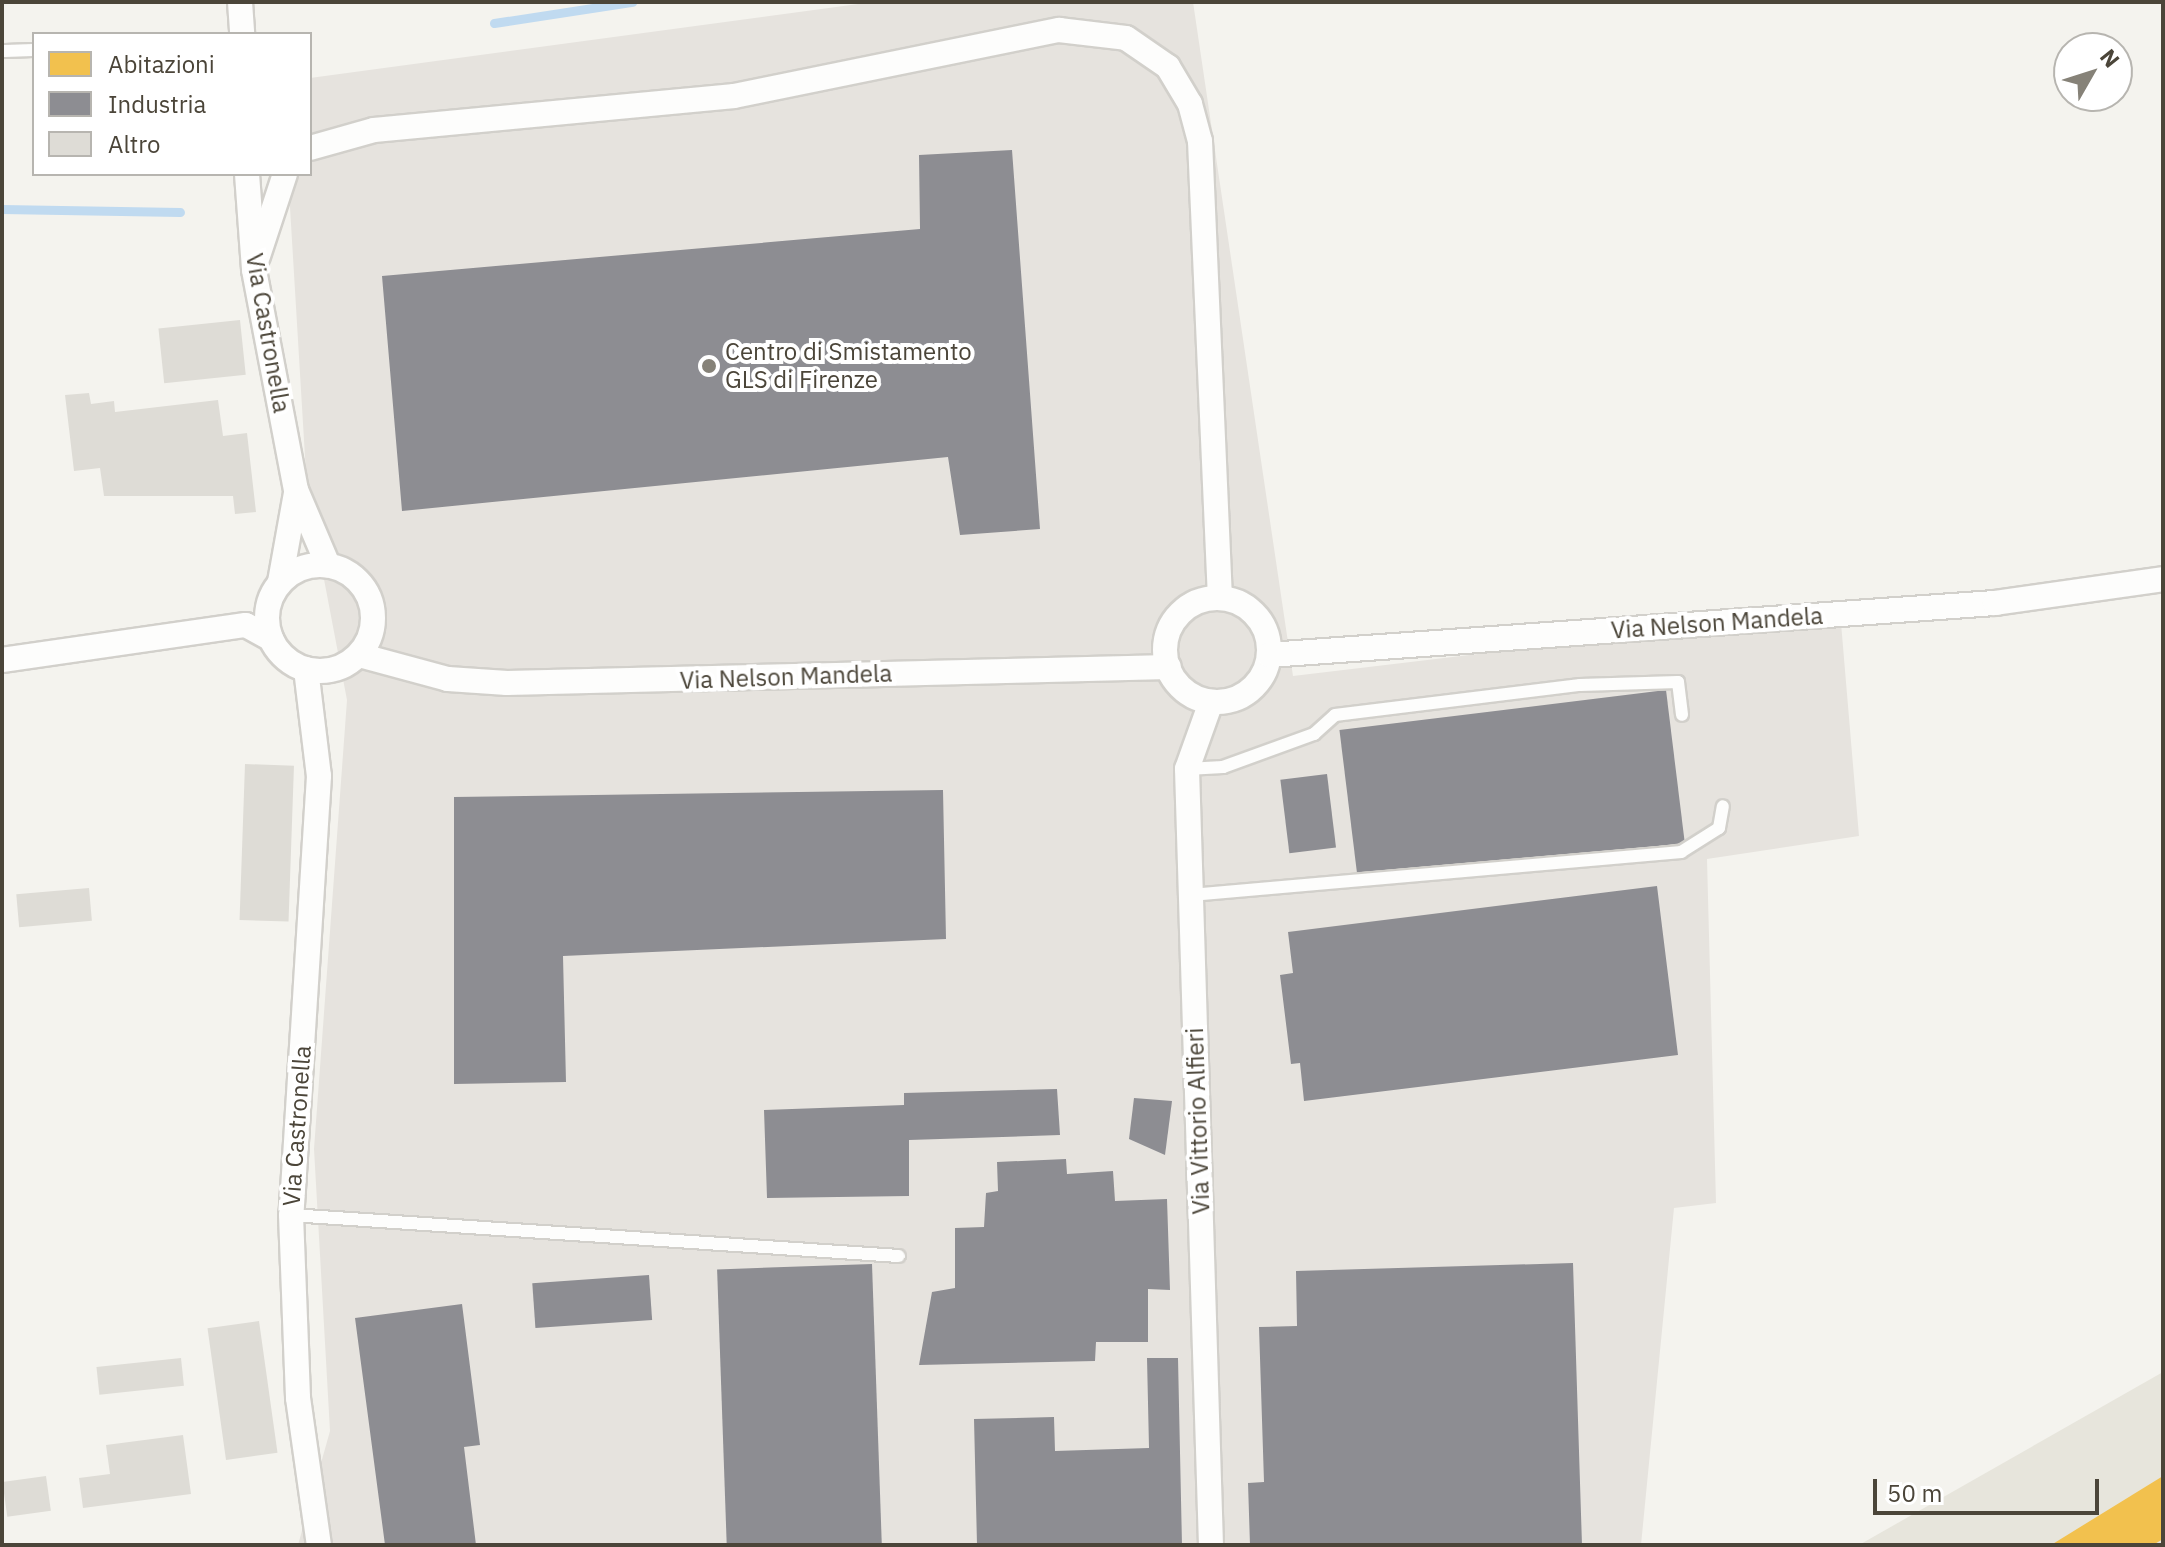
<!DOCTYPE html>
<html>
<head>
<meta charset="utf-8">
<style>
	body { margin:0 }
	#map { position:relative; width:2165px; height:1547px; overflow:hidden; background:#f4f3ee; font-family:"IBM Plex Sans",sans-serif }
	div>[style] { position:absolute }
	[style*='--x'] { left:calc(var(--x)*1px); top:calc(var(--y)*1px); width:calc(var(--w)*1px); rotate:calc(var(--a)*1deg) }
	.residential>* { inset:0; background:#e7e5dc }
	.industrial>* { inset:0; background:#e6e3de }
	.homes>* { inset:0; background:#f2c14e }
	.industry>* { inset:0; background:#8d8d92; transform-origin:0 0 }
	.stream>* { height:9px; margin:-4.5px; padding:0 4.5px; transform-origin:4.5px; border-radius:4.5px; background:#c0daf0 }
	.building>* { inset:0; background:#dedcd6; transform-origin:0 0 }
	.roads { filter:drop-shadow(2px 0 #d2d0cb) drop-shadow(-2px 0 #d2d0cb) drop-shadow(0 2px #d2d0cb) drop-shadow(0 -2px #d2d0cb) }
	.service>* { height:12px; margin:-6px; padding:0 6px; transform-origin:6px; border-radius:6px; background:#fdfdfc }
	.minor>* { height:24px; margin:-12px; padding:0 12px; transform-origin:12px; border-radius:12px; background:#fdfdfc }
	.minor>.ring { margin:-12px; padding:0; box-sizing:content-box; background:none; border:24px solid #fdfdfc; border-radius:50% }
	.dots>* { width:22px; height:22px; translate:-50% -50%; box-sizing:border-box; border:4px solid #fff; border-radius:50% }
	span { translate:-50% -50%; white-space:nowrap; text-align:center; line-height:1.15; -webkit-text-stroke:8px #fff; paint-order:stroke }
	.street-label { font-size:24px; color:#4b4539 }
	.poi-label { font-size:24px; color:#4b4539 }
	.left { translate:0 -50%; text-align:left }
	.frame { position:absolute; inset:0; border:4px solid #4b4539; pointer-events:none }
	.legend { position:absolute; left:32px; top:32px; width:280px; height:144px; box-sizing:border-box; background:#fff; border:2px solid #b7b5b0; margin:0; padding:10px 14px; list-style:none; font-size:24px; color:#4b4539 }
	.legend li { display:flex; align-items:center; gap:16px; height:40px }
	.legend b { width:40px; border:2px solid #b7b5b0 }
	.north { position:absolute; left:2053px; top:32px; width:80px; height:80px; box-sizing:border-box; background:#fff; border:2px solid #b7b5b0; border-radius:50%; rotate:51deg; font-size:22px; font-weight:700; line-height:32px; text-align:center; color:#4b4539 }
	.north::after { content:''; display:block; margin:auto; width:28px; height:36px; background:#868278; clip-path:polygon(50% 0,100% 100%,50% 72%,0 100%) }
	.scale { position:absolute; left:1873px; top:1479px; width:226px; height:36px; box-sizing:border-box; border:4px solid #4b4539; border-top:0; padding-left:10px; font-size:24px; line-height:28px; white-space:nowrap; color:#4b4539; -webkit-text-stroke:6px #fff; paint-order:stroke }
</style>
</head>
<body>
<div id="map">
	<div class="residential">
		<i style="clip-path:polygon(2163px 1372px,2163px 1545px,1859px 1545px)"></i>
	</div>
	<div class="industrial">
		<i style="clip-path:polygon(873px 2px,1193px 2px,1293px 676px,1840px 611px,1859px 836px,1707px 859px,1716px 1203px,1674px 1208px,1641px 1545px,298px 1545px,330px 1431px,314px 1149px,347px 700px,307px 490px,288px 174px,310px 174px,310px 78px)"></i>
	</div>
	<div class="homes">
		<i style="clip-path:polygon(2163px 1476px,2163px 1539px,2153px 1545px,2051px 1545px)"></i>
	</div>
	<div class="industry">
		<i style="clip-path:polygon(1012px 150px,1040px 529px,960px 535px,948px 457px,402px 511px,382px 276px,920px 229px,919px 155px)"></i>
		<i style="left:1666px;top:690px;width:154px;height:329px;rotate:83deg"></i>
		<i style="left:1327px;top:774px;width:74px;height:47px;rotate:83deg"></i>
		<i style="clip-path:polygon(943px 790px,946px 939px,563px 956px,566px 1082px,454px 1084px,454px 797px)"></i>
		<i style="clip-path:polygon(1657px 886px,1678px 1055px,1304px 1101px,1300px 1063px,1291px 1064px,1280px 975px,1293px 973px,1288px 932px)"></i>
		<i style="clip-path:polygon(1057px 1089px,1060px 1135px,909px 1140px,909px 1196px,767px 1198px,764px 1110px,904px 1105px,904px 1093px)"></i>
		<i style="clip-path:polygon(1134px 1098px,1172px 1101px,1165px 1155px,1129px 1139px)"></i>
		<i style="clip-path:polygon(1066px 1159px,1067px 1174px,1113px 1171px,1115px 1201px,1167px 1199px,1170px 1290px,1148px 1289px,1148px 1342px,1096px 1342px,1095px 1361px,919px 1365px,932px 1292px,955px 1288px,955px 1228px,984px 1227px,986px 1193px,998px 1191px,997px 1162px)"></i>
		<i style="clip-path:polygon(1573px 1263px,1582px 1545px,1250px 1545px,1248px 1483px,1264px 1482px,1259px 1327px,1297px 1326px,1296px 1271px)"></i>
		<i style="left:872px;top:1264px;width:281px;height:155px;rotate:88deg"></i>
		<i style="left:649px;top:1275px;width:45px;height:117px;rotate:86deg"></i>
		<i style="clip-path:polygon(462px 1304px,480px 1445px,464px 1447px,476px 1545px,385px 1545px,355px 1318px)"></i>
		<i style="clip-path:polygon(1147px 1358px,1178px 1358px,1182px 1545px,977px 1545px,974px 1419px,1054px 1417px,1055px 1451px,1149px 1448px)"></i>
	</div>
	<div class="stream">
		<i style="--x:494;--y:23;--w:140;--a:-8.7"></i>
		<i style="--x:2;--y:209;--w:178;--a:1"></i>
	</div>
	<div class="building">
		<i style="left:240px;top:320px;width:55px;height:82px;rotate:84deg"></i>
		<i style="clip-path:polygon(89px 393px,91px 404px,114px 401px,115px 412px,218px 400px,223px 436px,247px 433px,256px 512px,235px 514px,233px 496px,104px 496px,100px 468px,74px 471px,65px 395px)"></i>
		<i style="left:245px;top:764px;width:49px;height:156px;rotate:2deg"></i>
		<i style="left:89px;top:888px;width:33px;height:73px;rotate:85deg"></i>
		<i style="left:259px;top:1321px;width:133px;height:52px;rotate:82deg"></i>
		<i style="left:181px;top:1358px;width:28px;height:85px;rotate:84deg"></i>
		<i style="clip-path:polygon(183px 1435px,191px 1494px,83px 1508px,79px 1478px,110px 1474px,106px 1445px)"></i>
		<i style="left:46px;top:1476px;width:35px;height:44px;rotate:82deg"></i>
	</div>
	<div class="roads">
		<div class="service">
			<i style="--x:2;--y:51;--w:32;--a:-2"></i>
			<i style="--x:1187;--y:769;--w:36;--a:-3"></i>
			<i style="--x:1223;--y:767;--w:97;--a:-19.9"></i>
			<i style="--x:1314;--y:734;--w:28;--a:-42"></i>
			<i style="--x:1335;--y:715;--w:247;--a:-7"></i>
			<i style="--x:1580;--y:685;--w:98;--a:-1.8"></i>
			<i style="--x:1678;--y:682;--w:33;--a:83"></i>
			<i style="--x:1191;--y:895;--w:492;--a:-5"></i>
			<i style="--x:1681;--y:852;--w:45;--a:-32.3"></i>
			<i style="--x:1719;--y:828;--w:22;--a:-80"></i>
			<i style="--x:291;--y:1215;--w:609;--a:3.86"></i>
		</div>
		<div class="minor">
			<i style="--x:240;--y:2;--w:32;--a:86"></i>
			<i style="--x:310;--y:148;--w:66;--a:-15.7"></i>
			<i style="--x:374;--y:130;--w:362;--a:-5.4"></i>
			<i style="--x:734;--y:96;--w:332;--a:-11.5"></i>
			<i style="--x:1059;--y:30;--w:67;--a:6.8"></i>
			<i style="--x:1126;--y:38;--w:51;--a:34.6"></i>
			<i style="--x:1168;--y:67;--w:43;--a:59.3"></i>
			<i style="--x:1190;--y:104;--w:38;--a:75"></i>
			<i style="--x:1200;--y:141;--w:457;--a:87.5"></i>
			<i style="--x:247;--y:174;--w:96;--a:85.8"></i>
			<i style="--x:254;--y:270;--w:224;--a:79.2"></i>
			<i style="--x:296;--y:490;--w:82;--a:66.9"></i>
			<i style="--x:258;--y:256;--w:86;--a:-71.8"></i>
			<i class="ring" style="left:267px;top:565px;width:82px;height:82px"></i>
			<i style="--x:280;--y:582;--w:90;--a:-79.8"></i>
			<i class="ring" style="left:1165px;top:598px;width:80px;height:80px"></i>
			<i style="--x:359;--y:655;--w:92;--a:15.1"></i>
			<i style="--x:448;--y:679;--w:59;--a:3.9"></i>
			<i style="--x:507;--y:683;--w:662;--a:-1.38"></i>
			<i style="--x:1269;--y:655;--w:728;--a:-4.1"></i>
			<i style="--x:1995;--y:603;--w:170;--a:-8.1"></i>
			<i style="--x:2;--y:660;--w:246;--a:-8.2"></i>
			<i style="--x:246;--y:625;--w:29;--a:29"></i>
			<i style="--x:306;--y:669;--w:108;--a:83.1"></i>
			<i style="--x:319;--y:776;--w:440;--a:93.6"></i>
			<i style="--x:291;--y:1215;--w:183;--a:87.8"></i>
			<i style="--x:298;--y:1398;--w:148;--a:81.9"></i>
			<i style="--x:1211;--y:702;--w:71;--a:109.7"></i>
			<i style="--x:1187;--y:769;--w:776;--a:88.23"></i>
		</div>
	</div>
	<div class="dots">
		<i style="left:709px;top:366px;background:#868278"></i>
	</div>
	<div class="street-label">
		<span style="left:268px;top:333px;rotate:80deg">Via Castronella</span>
		<span style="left:1717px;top:623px;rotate:-4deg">Via Nelson Mandela</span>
		<span style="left:786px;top:677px;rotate:-2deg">Via Nelson Mandela</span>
		<span style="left:1198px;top:1121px;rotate:-92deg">Via Vittorio Alfieri</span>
		<span style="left:297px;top:1126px;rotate:-86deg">Via Castronella</span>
	</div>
	<div class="poi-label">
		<span class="left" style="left:725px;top:366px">Centro di Smistamento<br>GLS di Firenze</span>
	</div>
	<div class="frame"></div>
	<ul class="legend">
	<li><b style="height:22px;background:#f2c14e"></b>Abitazioni</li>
	<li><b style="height:22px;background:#8d8d92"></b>Industria</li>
	<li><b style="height:22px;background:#dedcd6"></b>Altro</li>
	</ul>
	<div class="north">N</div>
	<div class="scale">50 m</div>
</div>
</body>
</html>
